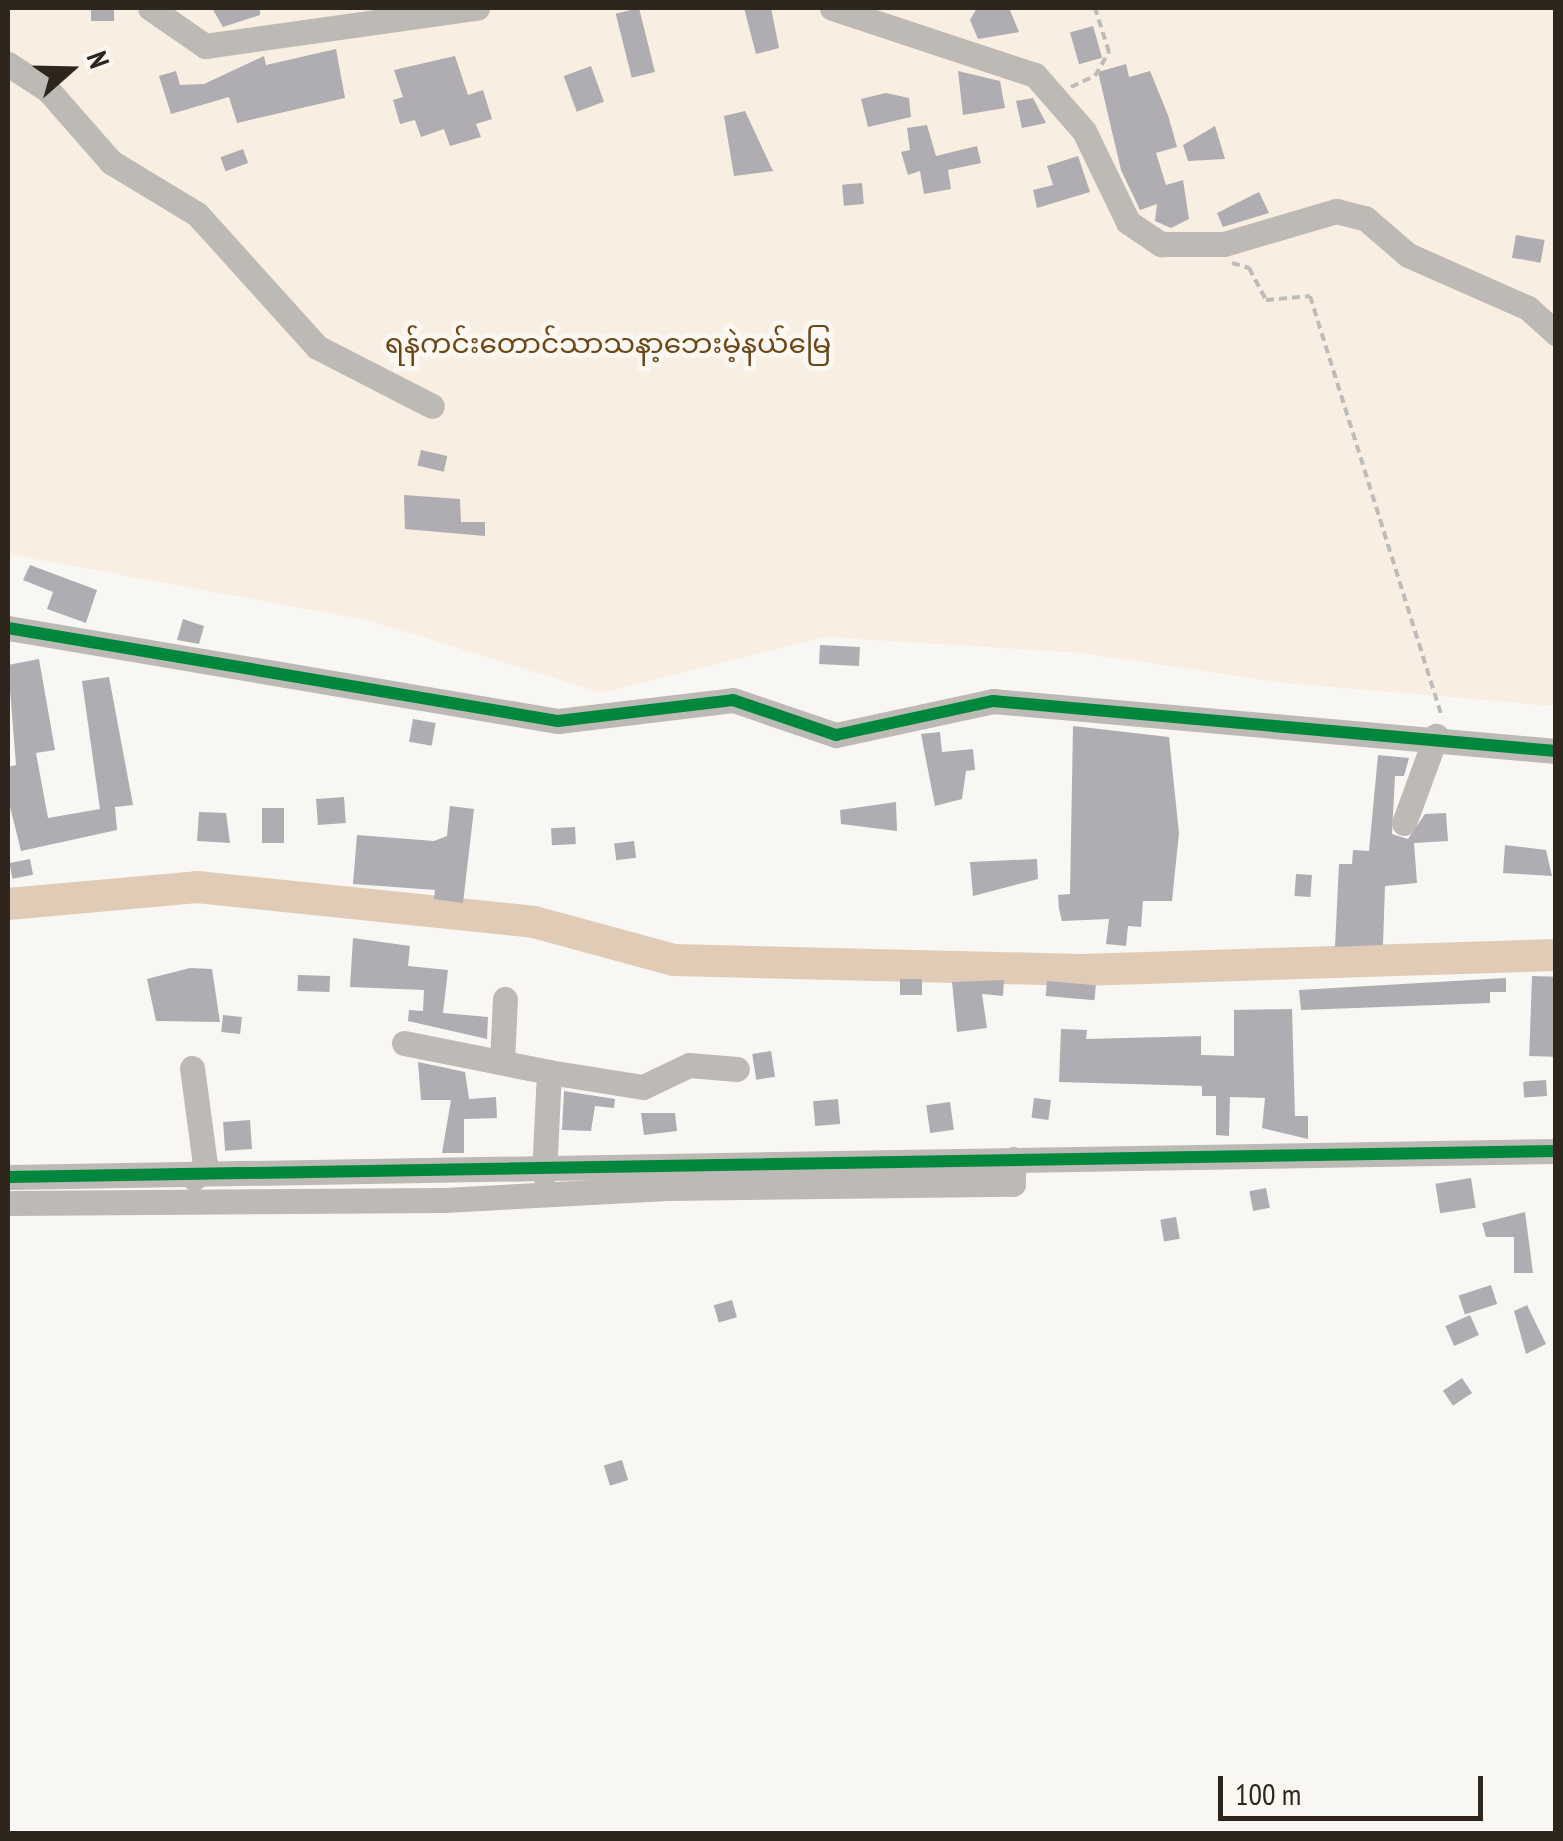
<!DOCTYPE html>
<html>
<head>
<meta charset="utf-8">
<style>
	body { margin:0 }
	#map { position:relative; width:1563px; height:1841px; overflow:hidden; background:#f9f7f4; font-family:"PT Sans Narrow","Noto Sans Myanmar",sans-serif }
	div>[style] { position:absolute }
	[style*='--x'] { left:calc(var(--x)*1px); top:calc(var(--y)*1px); width:calc(var(--w)*1px); rotate:calc(var(--a)*1deg) }
	.green>* { inset:0; background:#f8eee1 }
	.river>* { height:32px; margin:-16px; padding:0 16px; transform-origin:16px; border-radius:16px; background:#e0ccb6 }
	.building>* { inset:0; background:#afadb1; transform-origin:0 0 }
	.path>* { height:4px; margin-top:-2px; transform-origin:0; background:repeating-linear-gradient(90deg,#bebcb8 0 8px,transparent 0 13px) }
	.minor>* { height:25px; margin:-12.5px; padding:0 12.5px; transform-origin:12.5px; border-radius:12.5px; background:#bdb9b4 }
	.cycleway>* { height:12px; margin:-6px; padding:0 6px; transform-origin:6px; border-radius:6px; background:#00873e }
	span { translate:-50% -50%; white-space:nowrap; text-align:center; line-height:1.15; -webkit-text-stroke:10px #fbf7f2; paint-order:stroke }
	.park-label { font-size:28px; color:#6c4613 }
	.frame { position:absolute; inset:0; border:10px solid #2e261c; pointer-events:none }
	.north { position:absolute; left:20px; top:20px; width:100px; height:100px; -webkit-text-stroke:8px #fbf7f2; paint-order:stroke; rotate:70deg; font-size:28px; font-weight:700; line-height:40px; text-align:center; color:#2e261c }
	.north::after { content:''; display:block; margin:auto; width:35px; height:45px; background:#2e261c; clip-path:polygon(50% 0,100% 100%,50% 72%,0 100%) }
	.scale { position:absolute; left:1218px; top:1776px; width:265px; height:45px; box-sizing:border-box; border:5px solid #2e261c; border-top:0; padding-left:12px; font-size:30px; line-height:35px; white-space:nowrap; color:#2e261c; -webkit-text-stroke:8px #fbf7f2; paint-order:stroke }
</style>
</head>
<body>
<div id="map">
	<div class="green">
		<i style="clip-path:polygon(8px 8px,1555px 8px,1555px 706px,1283px 683px,1082px 653px,825px 637px,602px 693px,371px 621px,8px 554px)"></i>
	</div>
	<div class="river">
		<i style="--x:8;--y:904;--w:190;--a:-5.1"></i>
		<i style="--x:197;--y:887;--w:339;--a:5.9"></i>
		<i style="--x:534;--y:922;--w:145;--a:15.2"></i>
		<i style="--x:674;--y:960;--w:407;--a:1.4"></i>
		<i style="--x:1081;--y:970;--w:475;--a:-1.8"></i>
	</div>
	<div class="building">
		<i style="left:91px;top:8px;width:23px;height:13px"></i>
		<i style="clip-path:polygon(212px 8px,260px 8px,260px 15px,223px 27px)"></i>
		<i style="left:639px;top:8px;width:66px;height:24px;rotate:76deg"></i>
		<i style="clip-path:polygon(744px 8px,771px 8px,779px 48px,756px 54px)"></i>
		<i style="clip-path:polygon(977px 8px,1009px 8px,1019px 32px,978px 39px,970px 20px)"></i>
		<i style="left:1093px;top:26px;width:33px;height:24px;rotate:74deg"></i>
		<i style="clip-path:polygon(336px 49px,345px 98px,237px 123px,229px 97px,171px 114px,159px 76px,176px 71px,180px 85px,204px 84px,264px 56px,266px 65px)"></i>
		<i style="clip-path:polygon(455px 56px,468px 95px,483px 90px,492px 119px,476px 124px,481px 137px,450px 146px,444px 129px,421px 137px,415px 120px,400px 124px,393px 100px,403px 97px,394px 70px)"></i>
		<i style="clip-path:polygon(1126px 64px,1129px 77px,1150px 71px,1168px 115px,1177px 147px,1156px 153px,1166px 185px,1183px 180px,1189px 219px,1171px 228px,1155px 221px,1157px 204px,1140px 210px,1121px 170px,1098px 72px)"></i>
		<i style="left:591px;top:66px;width:38px;height:29px;rotate:70deg"></i>
		<i style="clip-path:polygon(958px 71px,1000px 81px,1005px 108px,963px 115px)"></i>
		<i style="clip-path:polygon(886px 93px,909px 98px,911px 117px,868px 127px,861px 99px)"></i>
		<i style="clip-path:polygon(1033px 98px,1046px 123px,1022px 128px,1016px 101px)"></i>
		<i style="clip-path:polygon(745px 111px,773px 171px,734px 176px,724px 116px)"></i>
		<i style="clip-path:polygon(927px 125px,936px 156px,977px 146px,981px 163px,948px 170px,951px 189px,924px 194px,920px 171px,908px 175px,901px 152px,910px 150px,907px 128px)"></i>
		<i style="clip-path:polygon(1215px 126px,1225px 159px,1188px 161px,1183px 145px)"></i>
		<i style="left:243px;top:149px;width:15px;height:24px;rotate:70deg"></i>
		<i style="clip-path:polygon(1078px 156px,1090px 192px,1037px 208px,1033px 190px,1053px 185px,1047px 166px)"></i>
		<i style="left:862px;top:183px;width:21px;height:20px;rotate:85deg"></i>
		<i style="clip-path:polygon(1259px 192px,1269px 213px,1223px 227px,1217px 213px)"></i>
		<i style="left:1516px;top:235px;width:29px;height:23px;rotate:10deg"></i>
		<i style="left:421px;top:450px;width:27px;height:16px;rotate:13deg"></i>
		<i style="clip-path:polygon(404px 495px,460px 499px,461px 522px,485px 522px,485px 536px,405px 529px)"></i>
		<i style="clip-path:polygon(30px 565px,97px 590px,86px 623px,47px 609px,53px 592px,23px 580px)"></i>
		<i style="clip-path:polygon(183px 619px,204px 626px,199px 644px,177px 640px)"></i>
		<i style="left:820px;top:645px;width:40px;height:19px;rotate:3deg"></i>
		<i style="clip-path:polygon(39px 659px,55px 750px,36px 753px,48px 818px,100px 809px,82px 681px,109px 677px,133px 805px,115px 807px,117px 830px,21px 851px,8px 799px,8px 767px,16px 765px,8px 665px)"></i>
		<i style="left:413px;top:719px;width:23px;height:23px;rotate:10deg"></i>
		<i style="clip-path:polygon(1073px 726px,1169px 737px,1179px 833px,1172px 901px,1143px 901px,1141px 927px,1128px 926px,1126px 946px,1106px 944px,1109px 919px,1062px 921px,1059px 909px,1058px 895px,1070px 894px)"></i>
		<i style="clip-path:polygon(940px 732px,942px 752px,973px 749px,975px 770px,966px 771px,962px 799px,935px 806px,921px 734px)"></i>
		<i style="clip-path:polygon(1378px 755px,1409px 758px,1404px 776px,1395px 776px,1392px 834px,1408px 839px,1425px 814px,1446px 813px,1448px 841px,1414px 843px,1417px 883px,1385px 886px,1383px 945px,1335px 947px,1339px 864px,1352px 864px,1353px 850px,1369px 851px)"></i>
		<i style="left:344px;top:797px;width:26px;height:28px;rotate:86deg"></i>
		<i style="clip-path:polygon(896px 802px,897px 831px,841px 824px,840px 810px)"></i>
		<i style="clip-path:polygon(450px 806px,474px 809px,463px 903px,434px 899px,435px 890px,353px 884px,357px 835px,434px 841px,447px 836px)"></i>
		<i style="left:262px;top:808px;width:22px;height:35px"></i>
		<i style="clip-path:polygon(199px 812px,226px 813px,230px 843px,197px 841px)"></i>
		<i style="left:575px;top:827px;width:17px;height:24px;rotate:87deg"></i>
		<i style="left:634px;top:841px;width:17px;height:20px;rotate:83deg"></i>
		<i style="clip-path:polygon(1505px 845px,1546px 850px,1552px 876px,1503px 873px)"></i>
		<i style="left:30px;top:859px;width:16px;height:21px;rotate:79deg"></i>
		<i style="clip-path:polygon(1037px 859px,1038px 879px,973px 896px,970px 862px)"></i>
		<i style="left:1296px;top:874px;width:16px;height:22px;rotate:4deg"></i>
		<i style="clip-path:polygon(353px 938px,410px 946px,408px 966px,448px 970px,443px 1013px,488px 1017px,487px 1039px,408px 1021px,409px 1010px,423px 1011px,424px 990px,350px 987px)"></i>
		<i style="clip-path:polygon(190px 968px,212px 969px,220px 1022px,156px 1021px,147px 979px)"></i>
		<i style="left:298px;top:975px;width:32px;height:16px;rotate:2deg"></i>
		<i style="left:1532px;top:976px;width:24px;height:80px;rotate:2deg"></i>
		<i style="clip-path:polygon(1506px 978px,1506px 992px,1490px 992px,1490px 1003px,1301px 1010px,1299px 990px)"></i>
		<i style="left:900px;top:979px;width:22px;height:16px"></i>
		<i style="clip-path:polygon(1004px 980px,1003px 996px,982px 994px,987px 1028px,957px 1032px,952px 982px)"></i>
		<i style="left:1047px;top:981px;width:49px;height:15px;rotate:5deg"></i>
		<i style="clip-path:polygon(1292px 1009px,1295px 1116px,1308px 1116px,1308px 1139px,1262px 1128px,1265px 1098px,1230px 1097px,1229px 1136px,1216px 1135px,1216px 1096px,1202px 1096px,1202px 1086px,1059px 1082px,1061px 1029px,1087px 1030px,1086px 1039px,1201px 1036px,1201px 1055px,1234px 1056px,1234px 1010px)"></i>
		<i style="left:223px;top:1015px;width:19px;height:17px;rotate:6deg"></i>
		<i style="left:771px;top:1051px;width:26px;height:19px;rotate:81deg"></i>
		<i style="clip-path:polygon(418px 1062px,465px 1072px,469px 1099px,496px 1097px,497px 1118px,464px 1119px,464px 1153px,442px 1153px,451px 1100px,421px 1100px)"></i>
		<i style="left:1546px;top:1080px;width:16px;height:23px;rotate:86deg"></i>
		<i style="clip-path:polygon(564px 1091px,615px 1099px,614px 1108px,595px 1106px,591px 1131px,562px 1130px)"></i>
		<i style="left:1034px;top:1098px;width:17px;height:20px;rotate:7deg"></i>
		<i style="left:838px;top:1099px;width:25px;height:25px;rotate:85deg"></i>
		<i style="left:950px;top:1102px;width:28px;height:24px;rotate:82deg"></i>
		<i style="clip-path:polygon(641px 1113px,675px 1113px,677px 1131px,644px 1135px)"></i>
		<i style="left:250px;top:1120px;width:29px;height:27px;rotate:86deg"></i>
		<i style="left:1471px;top:1178px;width:30px;height:36px;rotate:81deg"></i>
		<i style="left:1266px;top:1188px;width:20px;height:17px;rotate:79deg"></i>
		<i style="clip-path:polygon(1525px 1212px,1533px 1273px,1514px 1273px,1514px 1237px,1486px 1237px,1482px 1223px)"></i>
		<i style="left:1176px;top:1217px;width:22px;height:16px;rotate:80deg"></i>
		<i style="left:1491px;top:1285px;width:20px;height:34px;rotate:72deg"></i>
		<i style="left:732px;top:1300px;width:18px;height:19px;rotate:74deg"></i>
		<i style="clip-path:polygon(1527px 1305px,1546px 1344px,1526px 1354px,1514px 1311px)"></i>
		<i style="left:1470px;top:1315px;width:22px;height:27px;rotate:66deg"></i>
		<i style="left:1462px;top:1378px;width:18px;height:23px;rotate:56deg"></i>
		<i style="left:622px;top:1460px;width:21px;height:19px;rotate:73deg"></i>
	</div>
	<div class="path">
		<i style="--x:1071;--y:87;--w:26;--a:-25"></i>
		<i style="--x:1095;--y:76;--w:28;--a:-60"></i>
		<i style="--x:1109;--y:52;--w:46;--a:-107.7"></i>
		<i style="--x:1232;--y:263;--w:18;--a:16"></i>
		<i style="--x:1249;--y:268;--w:36;--a:62"></i>
		<i style="--x:1266;--y:300;--w:44;--a:-5.2"></i>
		<i style="--x:1310;--y:296;--w:442;--a:72.6"></i>
	</div>
	<div class="minor">
		<i style="--x:150;--y:8;--w:67;--a:34.6"></i>
		<i style="--x:205;--y:46;--w:275;--a:-8"></i>
		<i style="--x:832;--y:8;--w:214;--a:18.3"></i>
		<i style="--x:1035;--y:75;--w:74;--a:48.8"></i>
		<i style="--x:1084;--y:131;--w:101;--a:64.2"></i>
		<i style="--x:1128;--y:222;--w:40;--a:34"></i>
		<i style="--x:1161;--y:244;--w:63;--a:0"></i>
		<i style="--x:1224;--y:244;--w:117;--a:-16.4"></i>
		<i style="--x:1336;--y:211;--w:30;--a:14"></i>
		<i style="--x:1365;--y:218;--w:57;--a:40.7"></i>
		<i style="--x:1408;--y:255;--w:131;--a:23.8"></i>
		<i style="--x:1528;--y:308;--w:38;--a:42"></i>
		<i style="--x:8;--y:64;--w:48;--a:33"></i>
		<i style="--x:48;--y:90;--w:96;--a:48.8"></i>
		<i style="--x:111;--y:162;--w:100;--a:31.2"></i>
		<i style="--x:197;--y:214;--w:179;--a:47.9"></i>
		<i style="--x:317;--y:347;--w:129;--a:27.2"></i>
		<i style="--x:8;--y:628;--w:558;--a:9.6"></i>
		<i style="--x:558;--y:721;--w:176;--a:-6.8"></i>
		<i style="--x:733;--y:700;--w:109;--a:18.8"></i>
		<i style="--x:836;--y:735;--w:161;--a:-12.2"></i>
		<i style="--x:993;--y:701;--w:565;--a:5.08"></i>
		<i style="--x:1404;--y:823;--w:93;--a:-69.8"></i>
		<i style="--x:404;--y:1043;--w:148;--a:11.3"></i>
		<i style="--x:502;--y:1062;--w:63;--a:-87.3"></i>
		<i style="--x:192;--y:1068;--w:97;--a:82.3"></i>
		<i style="--x:205;--y:1164;--w:18;--a:128"></i>
		<i style="--x:544;--y:1174;--w:102;--a:-87.2"></i>
		<i style="--x:549;--y:1072;--w:95;--a:9.1"></i>
		<i style="--x:643;--y:1087;--w:51;--a:-25.6"></i>
		<i style="--x:689;--y:1065;--w:48;--a:4.8"></i>
		<i style="--x:8;--y:1177;--w:1548;--a:-0.96"></i>
		<i style="--x:667;--y:1188;--w:346;--a:-0.7"></i>
		<i style="--x:1013;--y:1184;--w:25;--a:-90"></i>
		<i style="--x:8;--y:1203;--w:436;--a:-0.4"></i>
		<i style="--x:444;--y:1200;--w:223;--a:-3.1"></i>
		<i style="--x:667;--y:1188;--w:19;--a:-96"></i>
	</div>
	<div class="cycleway">
		<i style="--x:8;--y:628;--w:558;--a:9.6"></i>
		<i style="--x:558;--y:721;--w:176;--a:-6.8"></i>
		<i style="--x:733;--y:700;--w:109;--a:18.8"></i>
		<i style="--x:836;--y:735;--w:161;--a:-12.2"></i>
		<i style="--x:993;--y:701;--w:565;--a:5.08"></i>
		<i style="--x:8;--y:1177;--w:1548;--a:-0.96"></i>
	</div>
	<div class="park-label">
		<span style="left:608px;top:343px">ရန်ကင်းတောင်သာသနာ့ဘေးမဲ့နယ်မြေ</span>
	</div>
	<div class="frame"></div>
	<div class="north">N</div>
	<div class="scale">100 m</div>
</div>
</body>
</html>
